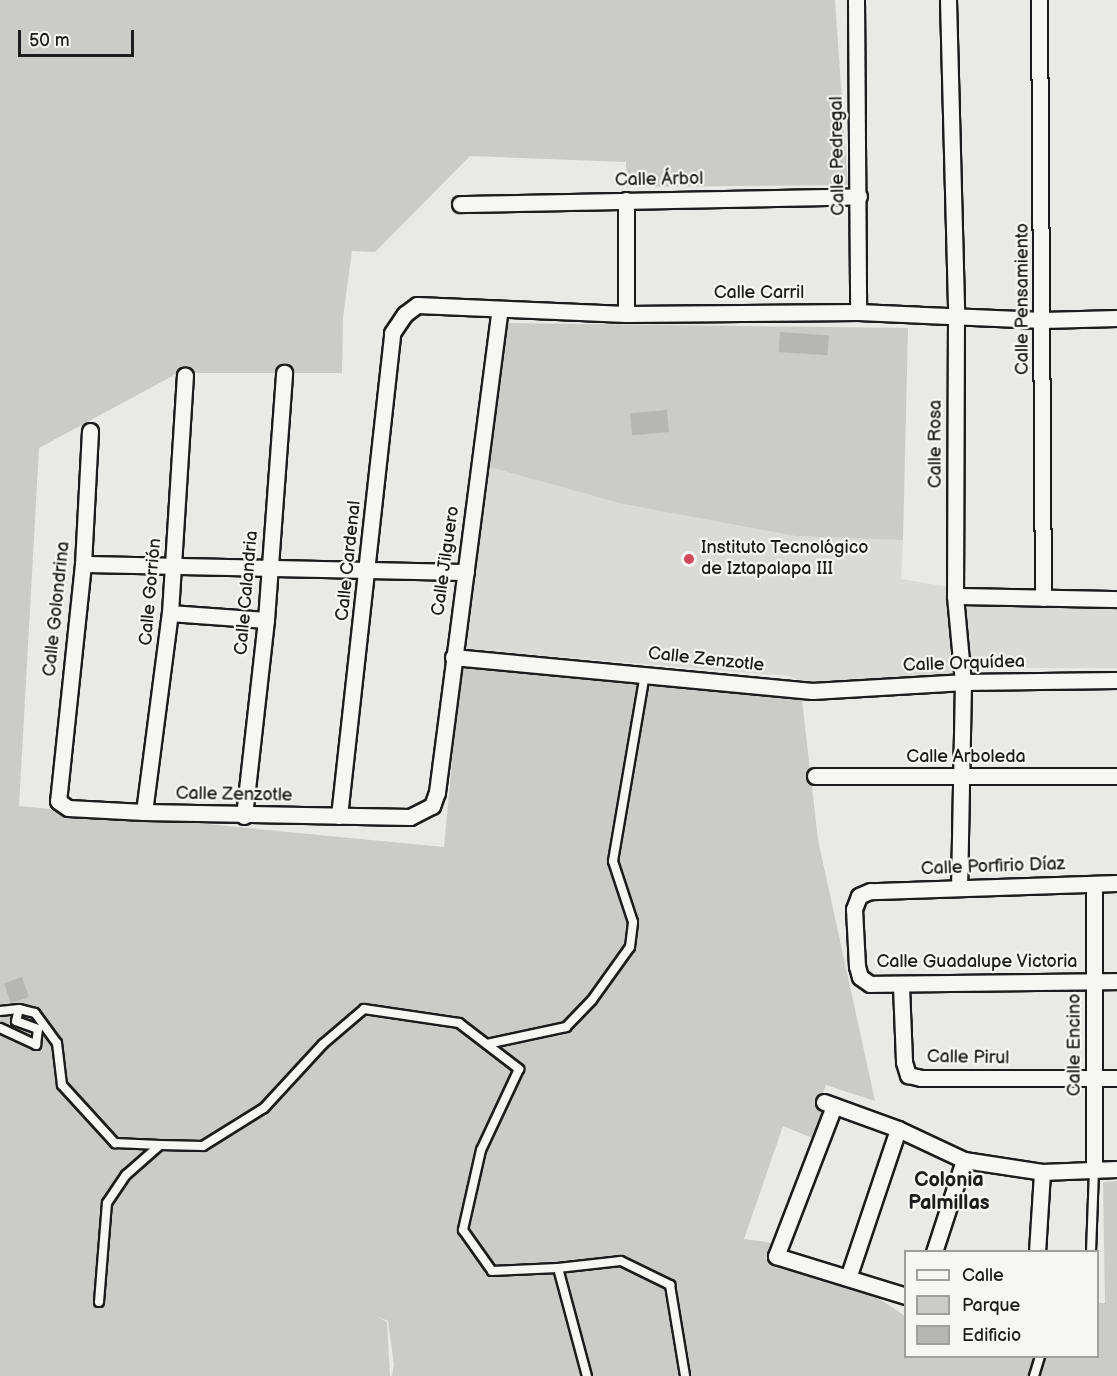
<!DOCTYPE html>
<html>
<head>
<meta charset="utf-8">
<style>
	body { margin:0 }
	#map { position:relative; width:1117px; height:1376px; overflow:hidden; background:#e9e9e5; font-family:"Balsamiq Sans",sans-serif }
	div>[style] { position:absolute }
	[style*='--x'] { left:calc(var(--x)*1px); top:calc(var(--y)*1px); width:calc(var(--w)*1px); rotate:calc(var(--a)*1deg) }
	.built>* { inset:0; background:#dadad6; transform-origin:0 0 }
	.green>* { inset:0; background:#cbcbc7 }
	.building>* { inset:0; background:#b6b6b3; transform-origin:0 0 }
	.roads { filter:drop-shadow(2px 0 #1c1c1c) drop-shadow(-2px 0 #1c1c1c) drop-shadow(0 2px #1c1c1c) drop-shadow(0 -2px #1c1c1c) }
	.lane>* { height:8px; margin:-4px; padding:0 4px; transform-origin:4px; border-radius:4px; background:#f6f6f2 }
	.street>* { height:15px; margin:-7.5px; padding:0 7.5px; transform-origin:7.5px; border-radius:7.5px; background:#f6f6f2 }
	.dots>* { width:16px; height:16px; translate:-50% -50%; box-sizing:border-box; border:3px solid #f6f6f2; border-radius:50% }
	span { translate:-50% -50%; white-space:nowrap; text-align:center; line-height:1.15; -webkit-text-stroke:4.5px #f6f6f2; paint-order:stroke }
	.street-label { font-size:18px; color:#1c1c1c }
	.poi-label { font-size:18px; color:#1c1c1c }
	.left { translate:0 -50%; text-align:left }
	.neighbourhood-label { font-size:20px; color:#1c1c1c; font-weight:700 }
	.legend { position:absolute; left:904px; top:1250px; width:195px; height:108px; box-sizing:border-box; background:#f6f6f2; border:2px solid #9f9f9c; margin:0; padding:8px 10px; list-style:none; font-size:18px; color:#1c1c1c }
	.legend li { display:flex; align-items:center; gap:12px; height:30px }
	.legend b { width:30px; border:2px solid #9f9f9c }
	.scale { position:absolute; left:18px; top:30px; width:116px; height:27px; box-sizing:border-box; border:3px solid #1c1c1c; border-top:0; padding-left:8px; font-size:18px; line-height:21px; white-space:nowrap; color:#1c1c1c; -webkit-text-stroke:4px #f6f6f2; paint-order:stroke }
</style>
</head>
<body>
<div id="map">
	<div class="built">
		<i style="clip-path:polygon(489px 467px,623px 504px,795px 536px,903px 540px,901px 579px,949px 587px,960px 687px,815px 688px,789px 676px,465px 649px)"></i>
		<i style="left:1117px;top:602px;width:66px;height:155px;rotate:90deg"></i>
	</div>
	<div class="green">
		<i style="clip-path:polygon(evenodd,0 0,835px 0,848px 185px,627px 187px,626px 162px,470px 156px,375px 252px,352px 251px,343px 317px,342px 373px,178px 373px,39px 448px,19px 806px,444px 847px,461px 665px,802px 700px,818px 840px,875px 1101px,826px 1085px,818px 1107px,823px 1110px,815px 1139px,783px 1126px,744px 1239px,772px 1243px,766px 1259px,854px 1282px,905px 1316px,906px 1356px,1098px 1356px,1098px 1303px,1105px 1303px,1103px 1182px,1117px 1181px,1117px 1376px,392px 1376px,394px 1365px,388px 1321px,376px 1316px,387px 1322px,390px 1376px,0 1376px,0 0,124px 1179px,104px 1226px,107px 1204px,124px 1179px)"></i>
		<i style="clip-path:polygon(504px 323px,908px 328px,903px 540px,795px 536px,623px 504px,489px 467px)"></i>
	</div>
	<div class="building">
		<i style="left:780px;top:332px;width:49px;height:20px;rotate:4deg"></i>
		<i style="left:667px;top:410px;width:22px;height:37px;rotate:85deg"></i>
		<i style="left:22px;top:977px;width:21px;height:19px;rotate:71deg"></i>
	</div>
	<div class="roads">
		<div class="lane">
			<i style="--x:0;--y:1011;--w:19;--a:-6"></i>
			<i style="--x:19;--y:1009;--w:16;--a:14"></i>
			<i style="--x:35;--y:1013;--w:37;--a:54"></i>
			<i style="--x:57;--y:1043;--w:42;--a:83.2"></i>
			<i style="--x:62;--y:1085;--w:79;--a:47.6"></i>
			<i style="--x:115;--y:1143;--w:45;--a:2.5"></i>
			<i style="--x:160;--y:1145;--w:43;--a:1.3"></i>
			<i style="--x:203;--y:1146;--w:72;--a:-31.9"></i>
			<i style="--x:264;--y:1108;--w:87;--a:-47.3"></i>
			<i style="--x:323;--y:1044;--w:54;--a:-40.5"></i>
			<i style="--x:364;--y:1009;--w:96;--a:8.4"></i>
			<i style="--x:459;--y:1023;--w:76;--a:37.5"></i>
			<i style="--x:519;--y:1069;--w:89;--a:115.1"></i>
			<i style="--x:481;--y:1150;--w:82;--a:102.7"></i>
			<i style="--x:463;--y:1230;--w:50;--a:54.7"></i>
			<i style="--x:492;--y:1271;--w:66;--a:-2.6"></i>
			<i style="--x:558;--y:1268;--w:112;--a:75"></i>
			<i style="--x:0;--y:1028;--w:40;--a:25"></i>
			<i style="--x:36;--y:1045;--w:16;--a:-83"></i>
			<i style="--x:38;--y:1029;--w:23;--a:-160"></i>
			<i style="--x:16;--y:1021;--w:12;--a:-76"></i>
			<i style="--x:487;--y:1044;--w:81;--a:-12.1"></i>
			<i style="--x:566;--y:1027;--w:37;--a:-46"></i>
			<i style="--x:592;--y:1000;--w:65;--a:-54.4"></i>
			<i style="--x:630;--y:947;--w:25;--a:-83"></i>
			<i style="--x:633;--y:922;--w:64;--a:-108.2"></i>
			<i style="--x:613;--y:861;--w:190;--a:-80.3"></i>
			<i style="--x:1091;--y:1252;--w:82;--a:-87.9"></i>
			<i style="--x:558;--y:1268;--w:63;--a:-6.3"></i>
			<i style="--x:621;--y:1261;--w:55;--a:26.1"></i>
			<i style="--x:670;--y:1285;--w:92;--a:80.6"></i>
			<i style="--x:99;--y:1302;--w:99;--a:-85.4"></i>
			<i style="--x:107;--y:1203;--w:34;--a:-56"></i>
			<i style="--x:126;--y:1175;--w:45;--a:-41.4"></i>
			<i style="--x:1034;--y:1376;--w:21;--a:-73"></i>
		</div>
		<div class="street">
			<i style="--x:856;--y:0;--w:312;--a:89.6"></i>
			<i style="--x:948;--y:0;--w:316;--a:88.5"></i>
			<i style="--x:956;--y:316;--w:280;--a:90.2"></i>
			<i style="--x:955;--y:596;--w:86;--a:84.7"></i>
			<i style="--x:963;--y:682;--w:206;--a:91.1"></i>
			<i style="--x:1039;--y:0;--w:598;--a:89.62"></i>
			<i style="--x:460;--y:204;--w:399;--a:-1.1"></i>
			<i style="--x:626;--y:314;--w:114;--a:-90"></i>
			<i style="--x:90;--y:431;--w:133;--a:93"></i>
			<i style="--x:83;--y:564;--w:238;--a:96"></i>
			<i style="--x:58;--y:801;--w:12;--a:35"></i>
			<i style="--x:68;--y:808;--w:76;--a:3"></i>
			<i style="--x:144;--y:812;--w:266;--a:1.1"></i>
			<i style="--x:410;--y:817;--w:25;--a:-27"></i>
			<i style="--x:432;--y:806;--w:15;--a:-70"></i>
			<i style="--x:437;--y:792;--w:486;--a:-82.6"></i>
			<i style="--x:83;--y:564;--w:383;--a:1.2"></i>
			<i style="--x:955;--y:596;--w:162;--a:1.1"></i>
			<i style="--x:170;--y:613;--w:96;--a:4.2"></i>
			<i style="--x:453;--y:657;--w:361;--a:5.4"></i>
			<i style="--x:812;--y:691;--w:151;--a:-3.4"></i>
			<i style="--x:963;--y:682;--w:154;--a:-0.7"></i>
			<i style="--x:815;--y:776;--w:302;--a:0"></i>
			<i style="--x:144;--y:812;--w:201;--a:-82.6"></i>
			<i style="--x:170;--y:613;--w:238;--a:-86.4"></i>
			<i style="--x:244;--y:816;--w:197;--a:-83.6"></i>
			<i style="--x:266;--y:620;--w:248;--a:-85.8"></i>
			<i style="--x:339;--y:816;--w:486;--a:-83.7"></i>
			<i style="--x:392;--y:333;--w:23;--a:-56"></i>
			<i style="--x:405;--y:314;--w:15;--a:-37"></i>
			<i style="--x:417;--y:305;--w:209;--a:2.5"></i>
			<i style="--x:626;--y:314;--w:232;--a:-0.5"></i>
			<i style="--x:858;--y:312;--w:185;--a:2.5"></i>
			<i style="--x:1043;--y:320;--w:74;--a:-1.5"></i>
			<i style="--x:1117;--y:883;--w:247;--a:178.1"></i>
			<i style="--x:870;--y:891;--w:12;--a:156"></i>
			<i style="--x:859;--y:896;--w:14;--a:111"></i>
			<i style="--x:854;--y:909;--w:57;--a:87"></i>
			<i style="--x:857;--y:966;--w:11;--a:75"></i>
			<i style="--x:860;--y:977;--w:12;--a:35"></i>
			<i style="--x:870;--y:984;--w:247;--a:-0.7"></i>
			<i style="--x:1094;--y:884;--w:286;--a:90"></i>
			<i style="--x:901;--y:986;--w:76;--a:87.7"></i>
			<i style="--x:904;--y:1062;--w:14;--a:73"></i>
			<i style="--x:908;--y:1075;--w:13;--a:13"></i>
			<i style="--x:921;--y:1078;--w:196;--a:0"></i>
			<i style="--x:824;--y:1102;--w:79;--a:20"></i>
			<i style="--x:898;--y:1129;--w:73;--a:25.2"></i>
			<i style="--x:964;--y:1160;--w:79;--a:8.7"></i>
			<i style="--x:1042;--y:1172;--w:75;--a:-2.3"></i>
			<i style="--x:834;--y:1106;--w:161;--a:111.1"></i>
			<i style="--x:776;--y:1256;--w:136;--a:17.1"></i>
			<i style="--x:934;--y:1252;--w:97;--a:-71.9"></i>
			<i style="--x:1037;--y:1252;--w:80;--a:-86.4"></i>
			<i style="--x:848;--y:1278;--w:157;--a:-71.4"></i>
		</div>
	</div>
	<div class="dots">
		<i style="left:689px;top:559px;background:#d1495b"></i>
	</div>
	<div class="street-label">
		<span style="left:838px;top:156px;rotate:-91deg">Calle Pedregal</span>
		<span style="left:659px;top:180px;rotate:-1deg">Calle Árbol</span>
		<span style="left:759px;top:293px">Calle Carril</span>
		<span style="left:1023px;top:299px;rotate:-90deg">Calle Pensamiento</span>
		<span style="left:936px;top:444px;rotate:-90deg">Calle Rosa</span>
		<span style="left:349px;top:561px;rotate:-84deg">Calle Cardenal</span>
		<span style="left:446px;top:561px;rotate:-82deg">Calle Jilguero</span>
		<span style="left:151px;top:592px;rotate:-85deg">Calle Gorrión</span>
		<span style="left:247px;top:593px;rotate:-85deg">Calle Calandria</span>
		<span style="left:57px;top:609px;rotate:-84deg">Calle Golondrina</span>
		<span style="left:706px;top:660px;rotate:6deg">Calle Zenzotle</span>
		<span style="left:964px;top:664px;rotate:-2deg">Calle Orquídea</span>
		<span style="left:966px;top:757px">Calle Arboleda</span>
		<span style="left:234px;top:795px;rotate:1deg">Calle Zenzotle</span>
		<span style="left:993px;top:867px;rotate:-2deg">Calle Porfirio Díaz</span>
		<span style="left:977px;top:962px">Calle Guadalupe Victoria</span>
		<span style="left:1075px;top:1045px;rotate:-90deg">Calle Encino</span>
		<span style="left:968px;top:1058px;rotate:1deg">Calle Pirul</span>
	</div>
	<div class="poi-label">
		<span class="left" style="left:701px;top:559px">Instituto Tecnológico<br>de Iztapalapa III</span>
	</div>
	<div class="neighbourhood-label">
		<span style="left:949px;top:1192px">Colonia<br>Palmillas</span>
	</div>
	<ul class="legend">
	<li><b style="height:8px;background:#f6f6f2"></b>Calle</li>
	<li><b style="height:16px;background:#cbcbc7"></b>Parque</li>
	<li><b style="height:16px;background:#b6b6b3"></b>Edificio</li>
	</ul>
	<div class="scale">50 m</div>
</div>
</body>
</html>
